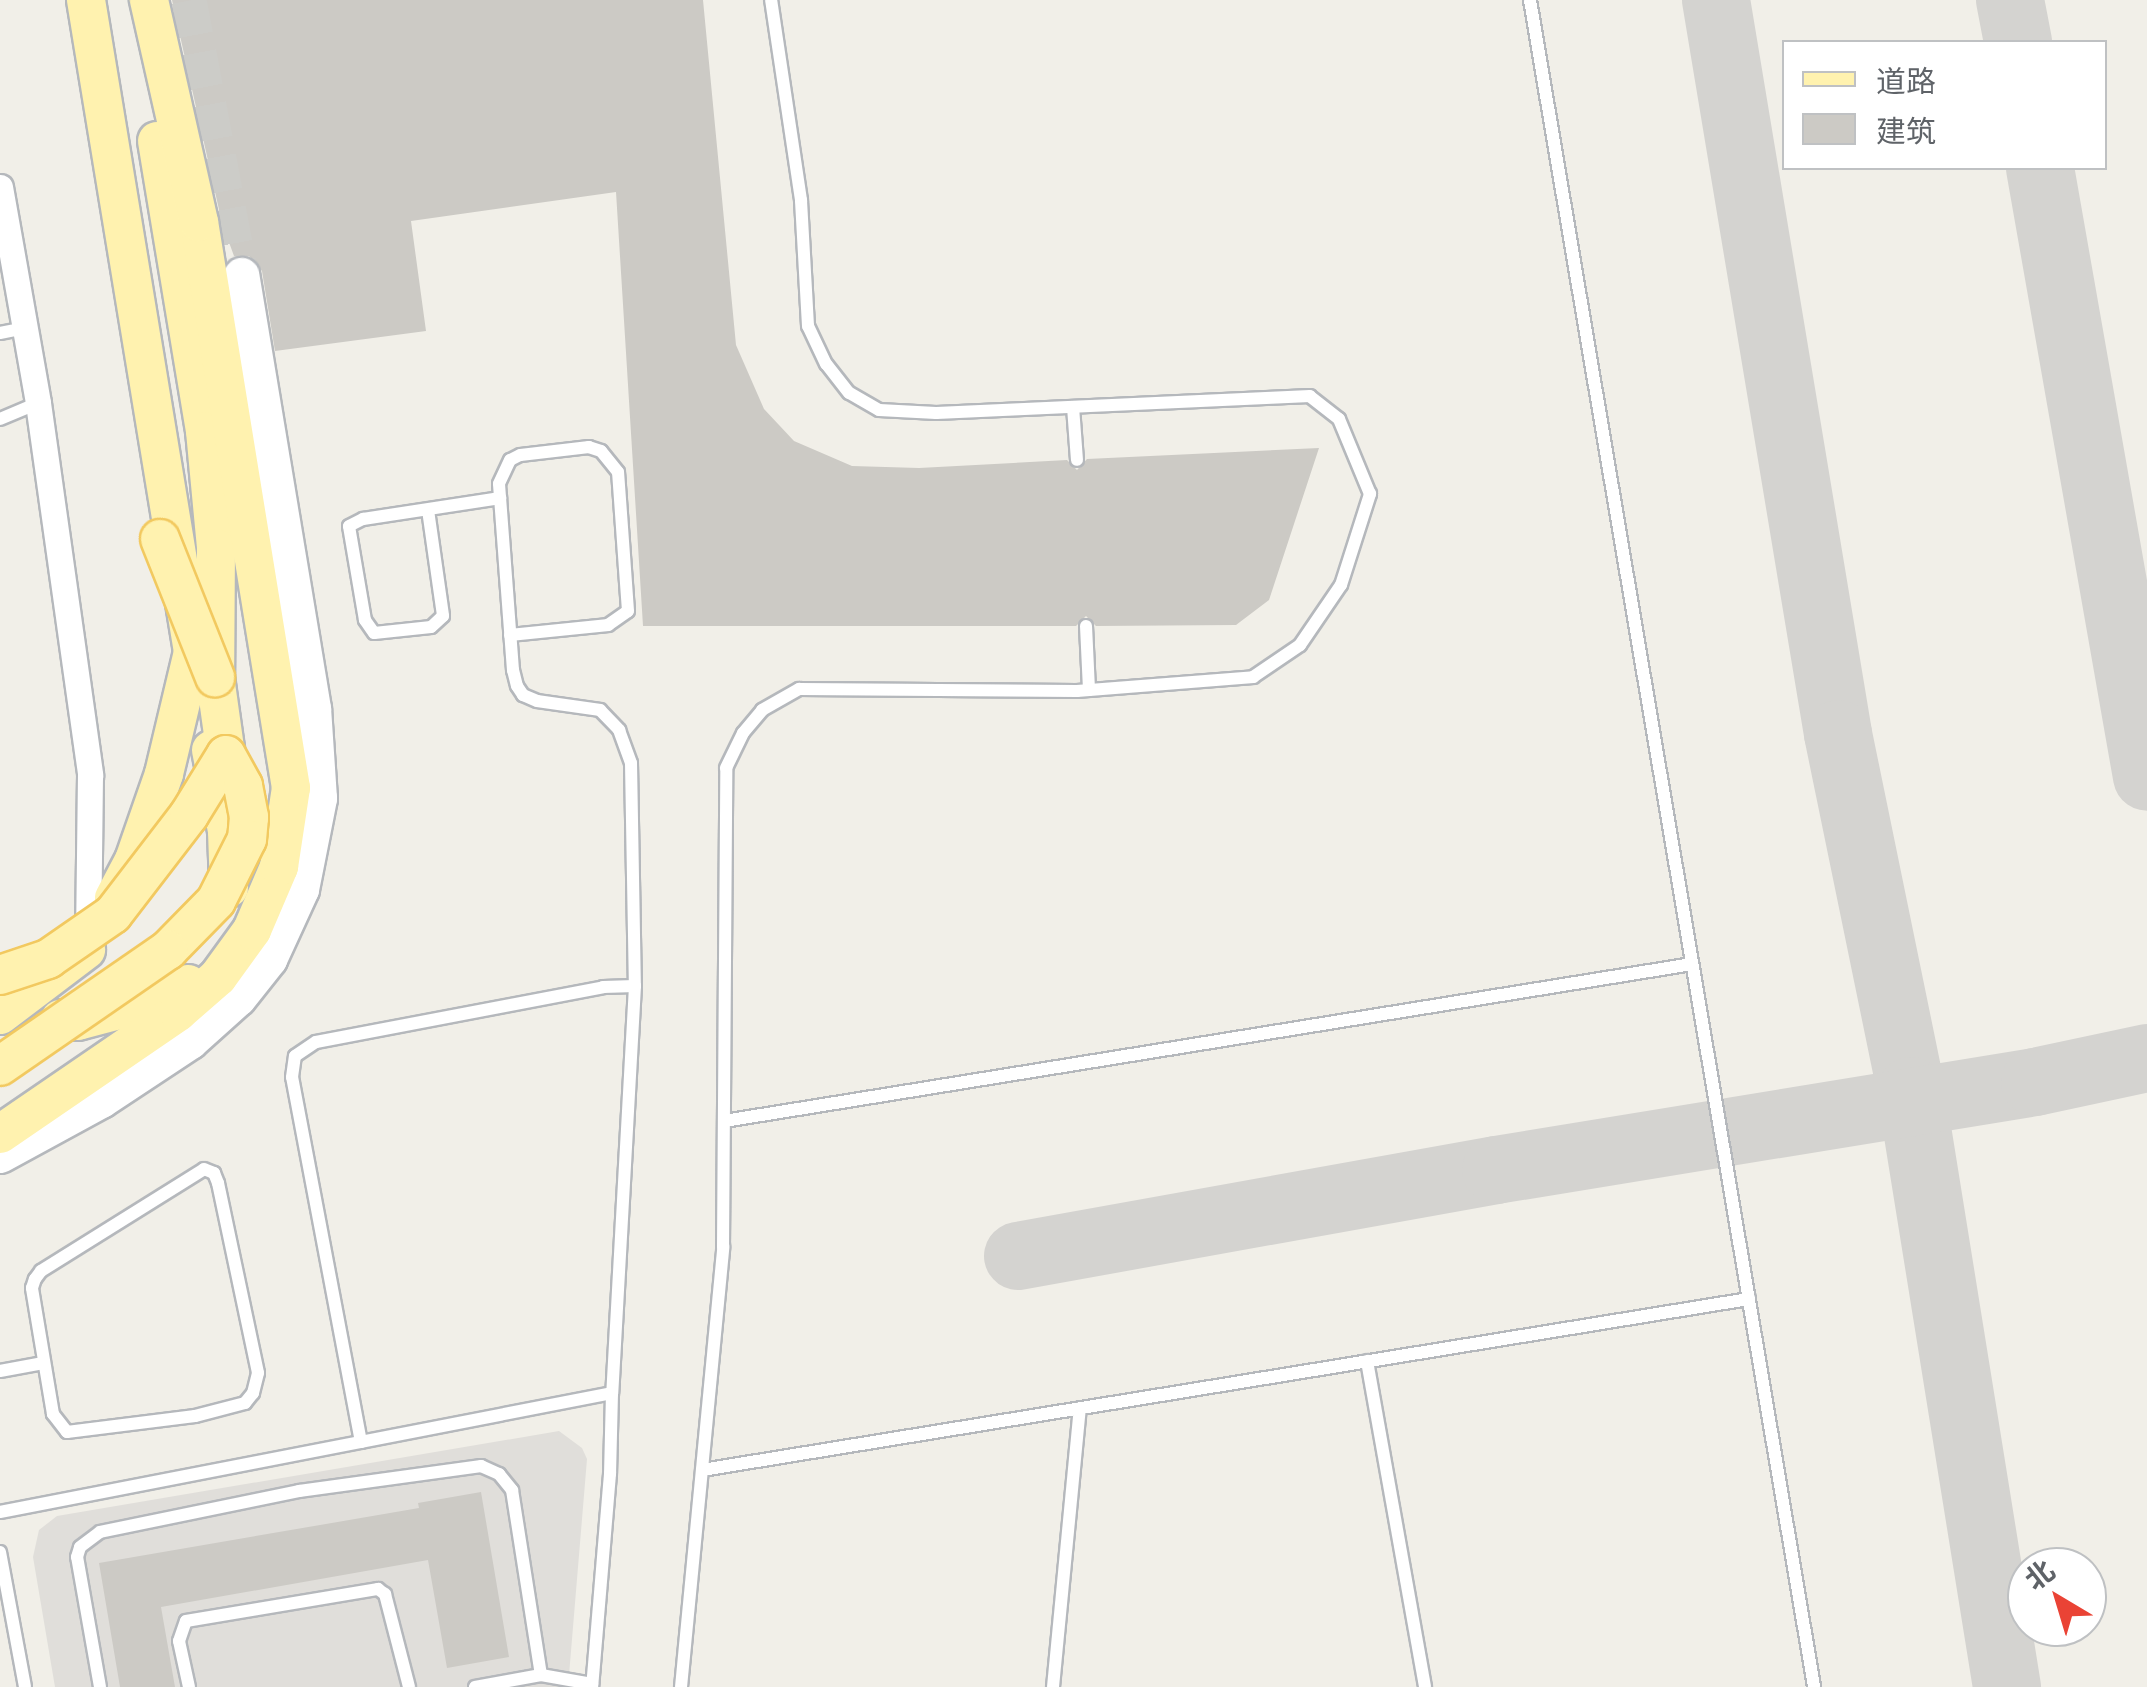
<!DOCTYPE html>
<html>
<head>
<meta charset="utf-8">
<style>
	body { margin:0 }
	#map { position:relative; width:2147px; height:1687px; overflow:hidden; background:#f1efe8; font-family:Mulish,"Noto Sans SC",sans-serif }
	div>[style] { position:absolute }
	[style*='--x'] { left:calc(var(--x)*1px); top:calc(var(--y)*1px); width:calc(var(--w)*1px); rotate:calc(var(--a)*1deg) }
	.industrial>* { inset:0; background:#e0deda }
	.taxiway>* { height:68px; margin:-34px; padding:0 34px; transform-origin:34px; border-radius:34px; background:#d4d3d0 }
	.building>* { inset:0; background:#cccac5 }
	.secondary-tunnel>* { height:35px; margin-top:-17.5px; transform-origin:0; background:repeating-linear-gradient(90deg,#ccccc8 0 35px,transparent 0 53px) }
	.roads { filter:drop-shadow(2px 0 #b5b8bc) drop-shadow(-2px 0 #b5b8bc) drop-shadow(0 2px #b5b8bc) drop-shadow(0 -2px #b5b8bc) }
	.lane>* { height:12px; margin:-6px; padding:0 6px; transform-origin:6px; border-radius:6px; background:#fff }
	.street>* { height:25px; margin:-12.5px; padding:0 12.5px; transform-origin:12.5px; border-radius:12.5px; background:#fff }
	.secondary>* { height:35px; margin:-17.5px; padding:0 17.5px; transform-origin:17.5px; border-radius:17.5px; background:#fff }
	.primary>* { height:38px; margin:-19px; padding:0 19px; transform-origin:19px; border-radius:19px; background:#fff2af }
	.bridges { filter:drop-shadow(2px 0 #f2c960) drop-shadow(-2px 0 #f2c960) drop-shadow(0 2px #f2c960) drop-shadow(0 -2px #f2c960) }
	.primary-bridge>* { height:38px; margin:-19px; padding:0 19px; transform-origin:19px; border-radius:19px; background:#fff2af }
	span { translate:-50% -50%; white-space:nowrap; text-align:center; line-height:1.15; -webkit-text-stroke:9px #fff; paint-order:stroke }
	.legend { position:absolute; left:1782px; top:40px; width:325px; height:130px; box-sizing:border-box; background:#fff; border:2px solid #bfc1c3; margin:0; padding:12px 18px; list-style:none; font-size:30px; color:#5f6368 }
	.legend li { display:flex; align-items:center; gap:20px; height:50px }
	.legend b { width:50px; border:2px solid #bfc1c3 }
	.north { position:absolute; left:2007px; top:1547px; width:100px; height:100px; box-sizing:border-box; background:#fff; border:2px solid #bfc1c3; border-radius:50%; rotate:322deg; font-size:28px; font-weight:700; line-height:40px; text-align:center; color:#5f6368 }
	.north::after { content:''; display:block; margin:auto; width:35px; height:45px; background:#ea4335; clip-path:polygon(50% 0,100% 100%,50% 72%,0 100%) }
</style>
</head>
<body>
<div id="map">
	<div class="industrial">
		<i style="clip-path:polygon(559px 1431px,582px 1448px,587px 1459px,568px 1687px,55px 1687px,33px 1557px,39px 1530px,57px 1516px)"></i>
	</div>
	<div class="taxiway">
		<i style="--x:1716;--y:0;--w:744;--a:80.56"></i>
		<i style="--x:1838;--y:734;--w:364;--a:78.4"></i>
		<i style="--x:1911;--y:1091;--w:604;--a:80.85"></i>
		<i style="--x:2010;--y:0;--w:43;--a:79.2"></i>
		<i style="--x:2040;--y:168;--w:618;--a:80.03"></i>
		<i style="--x:1018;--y:1256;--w:486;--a:-10.2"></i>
		<i style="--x:1496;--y:1170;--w:546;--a:-9.27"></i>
		<i style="--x:2035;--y:1082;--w:115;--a:-12.1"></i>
	</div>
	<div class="building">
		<i style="clip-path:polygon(172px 0,703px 0,736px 345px,764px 409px,794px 441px,852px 466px,919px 468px,1067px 460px,1077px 470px,1087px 459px,1319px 448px,1269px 600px,1236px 625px,1096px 626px,1086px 616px,1076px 626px,643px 626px,616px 192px,411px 221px,426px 331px,275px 351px,262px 271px,249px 256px,234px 256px,222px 223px)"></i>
		<i style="clip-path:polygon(481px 1492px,509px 1657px,447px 1668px,428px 1560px,161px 1607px,175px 1687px,120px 1687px,99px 1563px,419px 1508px,418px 1503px)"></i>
	</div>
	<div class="secondary-tunnel">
		<i style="--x:189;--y:0;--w:280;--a:79.3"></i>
	</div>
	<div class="roads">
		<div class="lane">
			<i style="--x:1530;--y:0;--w:1711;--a:80.44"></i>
			<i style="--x:0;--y:333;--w:25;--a:-11"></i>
			<i style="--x:1073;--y:407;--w:53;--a:85.7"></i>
			<i style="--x:0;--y:419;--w:41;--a:-22.8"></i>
			<i style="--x:428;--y:510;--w:107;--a:81.9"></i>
			<i style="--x:443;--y:616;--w:16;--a:137"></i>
			<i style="--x:431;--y:627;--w:57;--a:174"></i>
			<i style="--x:374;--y:633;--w:16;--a:-125"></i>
			<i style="--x:365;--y:620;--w:95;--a:-99.7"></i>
			<i style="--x:349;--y:526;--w:16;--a:-27"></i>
			<i style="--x:363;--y:519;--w:139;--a:-8.7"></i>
			<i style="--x:1086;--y:626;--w:64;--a:87.3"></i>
			<i style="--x:510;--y:635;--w:99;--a:-5.8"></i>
			<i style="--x:608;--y:625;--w:24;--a:-35"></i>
			<i style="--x:628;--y:611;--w:139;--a:-94.1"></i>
			<i style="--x:618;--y:472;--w:27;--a:-129"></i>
			<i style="--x:601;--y:451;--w:13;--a:-162"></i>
			<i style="--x:589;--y:447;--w:69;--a:173.4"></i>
			<i style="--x:520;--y:455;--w:11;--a:153"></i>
			<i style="--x:510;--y:460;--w:26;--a:115"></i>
			<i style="--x:499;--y:484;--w:187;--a:85.7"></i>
			<i style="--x:513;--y:670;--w:16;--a:76"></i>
			<i style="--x:517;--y:686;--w:11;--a:56"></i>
			<i style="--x:523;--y:695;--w:15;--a:23"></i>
			<i style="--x:537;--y:701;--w:64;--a:8.1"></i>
			<i style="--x:600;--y:710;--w:28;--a:46"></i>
			<i style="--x:619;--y:730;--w:35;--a:70"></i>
			<i style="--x:631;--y:763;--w:223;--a:89"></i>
			<i style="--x:635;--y:986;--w:408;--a:93.2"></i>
			<i style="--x:724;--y:1121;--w:981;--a:-9.21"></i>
			<i style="--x:204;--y:1169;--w:11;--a:22"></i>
			<i style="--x:214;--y:1173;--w:11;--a:68"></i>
			<i style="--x:218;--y:1183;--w:194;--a:78.1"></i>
			<i style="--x:258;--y:1373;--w:21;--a:104"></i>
			<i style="--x:253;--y:1393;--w:13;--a:129"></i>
			<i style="--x:245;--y:1403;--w:52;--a:165.4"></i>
			<i style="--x:195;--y:1416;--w:129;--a:172.9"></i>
			<i style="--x:67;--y:1432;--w:23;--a:-128"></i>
			<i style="--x:53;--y:1414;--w:128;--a:-99.5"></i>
			<i style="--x:32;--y:1288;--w:9;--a:-72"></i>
			<i style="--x:35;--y:1279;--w:10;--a:-53"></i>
			<i style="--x:41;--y:1271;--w:192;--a:-32"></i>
			<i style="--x:1367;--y:1361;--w:331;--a:79.9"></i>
			<i style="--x:0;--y:1371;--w:44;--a:-10.5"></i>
			<i style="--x:361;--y:1442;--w:371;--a:-100.7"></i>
			<i style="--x:292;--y:1077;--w:21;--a:-82"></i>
			<i style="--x:295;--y:1056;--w:25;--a:-34"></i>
			<i style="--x:316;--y:1042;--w:292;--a:-10.8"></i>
			<i style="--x:603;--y:987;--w:32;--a:-2"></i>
			<i style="--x:702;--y:1470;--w:1061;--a:-9.28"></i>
			<i style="--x:0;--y:1512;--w:623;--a:-11"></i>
			<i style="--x:612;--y:1393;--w:81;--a:91.4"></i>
			<i style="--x:610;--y:1474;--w:214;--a:94.8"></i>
			<i style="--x:0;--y:1552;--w:137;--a:79.5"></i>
			<i style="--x:100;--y:1687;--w:132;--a:-100"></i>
			<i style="--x:77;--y:1557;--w:10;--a:-73"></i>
			<i style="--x:80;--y:1547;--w:25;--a:-37"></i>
			<i style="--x:100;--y:1532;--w:203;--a:-11.6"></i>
			<i style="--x:299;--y:1491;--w:184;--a:-7.8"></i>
			<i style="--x:481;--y:1466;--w:20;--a:24"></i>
			<i style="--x:499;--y:1474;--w:21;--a:51"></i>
			<i style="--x:512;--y:1490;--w:187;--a:81.1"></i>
			<i style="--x:541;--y:1675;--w:52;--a:10"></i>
			<i style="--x:189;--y:1687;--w:47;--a:-102.3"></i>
			<i style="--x:179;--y:1641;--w:21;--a:-71"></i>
			<i style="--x:186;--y:1621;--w:195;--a:-9.5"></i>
			<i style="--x:378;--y:1589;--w:9;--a:36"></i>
			<i style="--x:385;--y:1594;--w:96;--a:75.5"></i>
			<i style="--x:475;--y:1687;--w:67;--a:-10.3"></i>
			<i style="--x:681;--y:1687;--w:442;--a:-84.5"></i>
			<i style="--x:723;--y:1247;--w:479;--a:-89.6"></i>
			<i style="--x:726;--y:768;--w:39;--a:-64"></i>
			<i style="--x:743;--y:733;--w:30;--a:-50"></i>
			<i style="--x:762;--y:710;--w:43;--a:-29.6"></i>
			<i style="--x:799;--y:689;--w:278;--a:0.4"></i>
			<i style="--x:1077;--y:691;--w:177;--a:-4.5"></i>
			<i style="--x:1253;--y:677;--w:57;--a:-34.2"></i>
			<i style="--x:1300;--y:645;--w:73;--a:-55.7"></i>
			<i style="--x:1341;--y:585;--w:96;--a:-72.3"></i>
			<i style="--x:1370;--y:494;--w:81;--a:-112.5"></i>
			<i style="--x:1339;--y:419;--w:37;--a:-142"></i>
			<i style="--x:1310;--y:396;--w:374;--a:177.4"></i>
			<i style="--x:936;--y:413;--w:57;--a:-177"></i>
			<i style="--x:879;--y:410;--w:34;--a:-150"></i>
			<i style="--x:849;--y:393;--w:37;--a:-128"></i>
			<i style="--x:826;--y:364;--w:42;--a:-115.3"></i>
			<i style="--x:808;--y:326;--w:126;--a:-93.2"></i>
			<i style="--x:801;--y:200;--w:202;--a:-98.5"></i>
			<i style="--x:1053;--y:1687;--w:280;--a:-84.5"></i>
		</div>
		<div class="street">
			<i style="--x:0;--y:187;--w:219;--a:80"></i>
			<i style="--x:38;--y:403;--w:376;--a:82"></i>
			<i style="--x:90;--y:775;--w:164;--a:90.7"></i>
		</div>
		<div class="secondary">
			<i style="--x:0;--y:1155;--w:115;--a:-28.6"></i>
			<i style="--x:101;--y:1100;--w:107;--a:-33.5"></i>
			<i style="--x:190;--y:1041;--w:64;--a:-41.9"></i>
			<i style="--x:238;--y:998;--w:50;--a:-51.5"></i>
			<i style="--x:269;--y:959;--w:77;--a:-65.4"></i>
			<i style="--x:301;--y:889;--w:93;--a:-78.8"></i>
			<i style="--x:319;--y:798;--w:90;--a:-93.8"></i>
			<i style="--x:313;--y:708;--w:439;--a:-99.4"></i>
		</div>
		<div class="primary">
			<i style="--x:86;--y:0;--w:661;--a:80.68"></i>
			<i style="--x:193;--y:652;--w:125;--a:103.4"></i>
			<i style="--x:164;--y:774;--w:91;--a:109.2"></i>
			<i style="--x:134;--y:860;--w:43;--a:117.8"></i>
			<i style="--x:157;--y:141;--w:294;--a:80.6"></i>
			<i style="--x:205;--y:431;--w:118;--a:84.6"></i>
			<i style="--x:216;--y:548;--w:129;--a:90.4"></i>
			<i style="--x:215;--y:677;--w:79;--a:82"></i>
			<i style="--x:211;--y:750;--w:83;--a:78.8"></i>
			<i style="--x:227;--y:831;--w:57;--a:88"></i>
			<i style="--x:0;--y:1015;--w:108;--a:-37.1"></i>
			<i style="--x:60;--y:1019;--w:18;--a:6"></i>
			<i style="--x:78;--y:1021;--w:78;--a:-14.9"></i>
			<i style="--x:153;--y:1001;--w:39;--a:-26"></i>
			<i style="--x:0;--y:1134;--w:216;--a:-34.4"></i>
			<i style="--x:178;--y:1012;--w:53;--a:-41.2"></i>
			<i style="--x:218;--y:977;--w:58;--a:-54.1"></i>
			<i style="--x:252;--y:930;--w:69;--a:-66.8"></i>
			<i style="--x:279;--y:867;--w:80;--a:-81.4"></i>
			<i style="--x:291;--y:788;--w:573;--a:-99.23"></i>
			<i style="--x:199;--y:222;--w:228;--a:-102.7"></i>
		</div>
	</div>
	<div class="bridges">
		<div class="primary-bridge">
			<i style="--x:160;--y:539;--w:149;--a:68.3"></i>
			<i style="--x:0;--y:975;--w:51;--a:-18.4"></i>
			<i style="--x:48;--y:959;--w:79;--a:-34.7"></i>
			<i style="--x:113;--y:914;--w:125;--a:-52.5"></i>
			<i style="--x:189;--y:815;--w:70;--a:-58.3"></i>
			<i style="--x:226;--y:755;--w:35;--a:61"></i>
			<i style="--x:243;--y:786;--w:32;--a:79"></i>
			<i style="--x:249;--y:817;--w:22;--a:95"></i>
			<i style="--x:247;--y:839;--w:69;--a:116.6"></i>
			<i style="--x:216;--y:901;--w:69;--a:134.4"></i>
			<i style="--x:168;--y:950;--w:204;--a:145.4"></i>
		</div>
	</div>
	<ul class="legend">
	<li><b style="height:12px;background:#fff2af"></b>道路</li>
	<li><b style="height:28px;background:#cccac5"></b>建筑</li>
	</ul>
	<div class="north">北</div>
</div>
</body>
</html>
